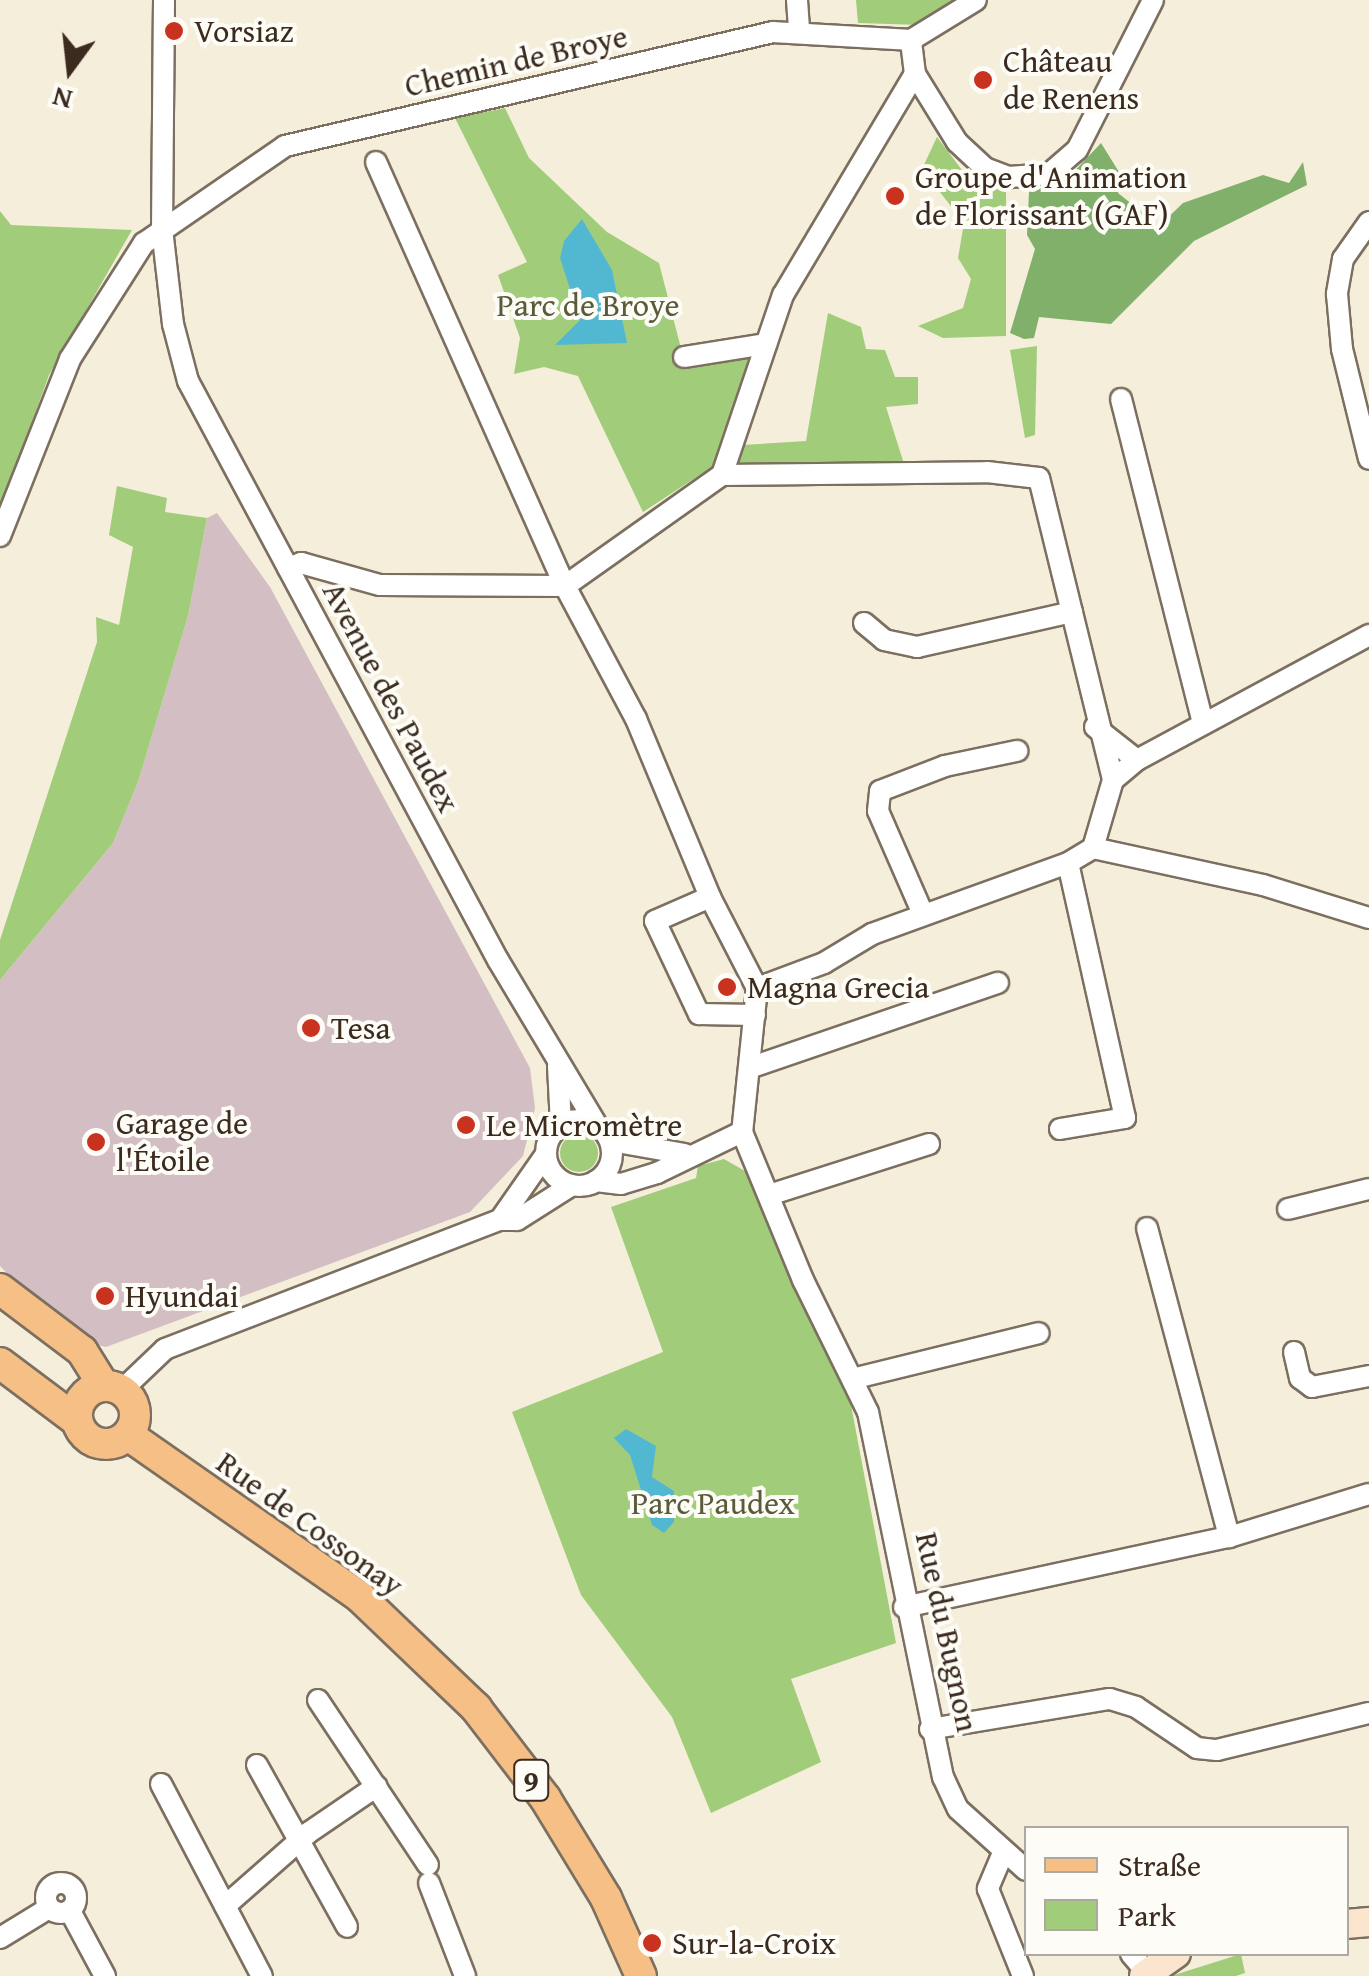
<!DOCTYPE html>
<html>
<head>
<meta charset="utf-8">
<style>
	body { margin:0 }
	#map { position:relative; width:1369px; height:1976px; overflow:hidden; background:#f4eedb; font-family:"Gentium Book Plus",serif }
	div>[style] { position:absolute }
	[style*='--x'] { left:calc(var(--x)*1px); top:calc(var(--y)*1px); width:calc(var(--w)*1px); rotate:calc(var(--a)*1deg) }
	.industrial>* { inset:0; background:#d2bec3 }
	.green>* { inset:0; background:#a1cd7a }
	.round { border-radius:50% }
	.forest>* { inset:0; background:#80b06a }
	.water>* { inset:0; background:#52b8d1 }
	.roads { filter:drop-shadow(2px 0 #7c6f60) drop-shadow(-2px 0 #7c6f60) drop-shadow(0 2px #7c6f60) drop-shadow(0 -2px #7c6f60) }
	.street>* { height:20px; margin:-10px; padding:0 10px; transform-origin:10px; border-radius:10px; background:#fff }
	.street>.ring { margin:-10px; padding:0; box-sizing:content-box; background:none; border:20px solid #fff; border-radius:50% }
	.secondary>* { height:28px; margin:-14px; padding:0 14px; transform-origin:14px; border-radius:14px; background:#fbe5cf }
	.primary>* { height:30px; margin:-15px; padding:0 15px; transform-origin:15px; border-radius:15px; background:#f5bf86 }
	.primary>.ring { margin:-15px; padding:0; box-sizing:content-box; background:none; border:30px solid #f5bf86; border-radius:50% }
	.dots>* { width:28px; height:28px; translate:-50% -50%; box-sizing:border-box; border:5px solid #fdfcf7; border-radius:50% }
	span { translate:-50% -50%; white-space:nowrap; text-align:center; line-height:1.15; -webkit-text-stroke:8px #fdfcf7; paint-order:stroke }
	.shield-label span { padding:2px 8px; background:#fdfcf7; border:2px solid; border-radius:8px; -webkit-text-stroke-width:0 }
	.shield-label { font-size:30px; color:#3b2a1e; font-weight:700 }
	.poi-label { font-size:32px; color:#3b2a1e }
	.left { translate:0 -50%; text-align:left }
	.street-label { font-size:32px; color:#3b2a1e }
	.park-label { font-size:32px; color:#5a5b3a }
	.legend { position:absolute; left:1024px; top:1826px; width:325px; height:130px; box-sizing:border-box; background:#fdfcf7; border:2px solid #afa8a0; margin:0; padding:12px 18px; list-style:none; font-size:30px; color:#3b2a1e }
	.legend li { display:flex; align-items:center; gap:20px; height:50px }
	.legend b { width:50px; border:2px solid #afa8a0 }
	.north { position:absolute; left:20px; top:20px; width:100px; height:100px; -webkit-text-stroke:8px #fdfcf7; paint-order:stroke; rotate:195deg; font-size:28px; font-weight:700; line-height:40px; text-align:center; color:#3b2a1e }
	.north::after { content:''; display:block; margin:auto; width:35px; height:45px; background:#3b2a1e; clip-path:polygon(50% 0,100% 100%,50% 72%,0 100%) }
</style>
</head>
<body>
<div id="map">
	<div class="industrial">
		<i style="clip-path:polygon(217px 513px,270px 587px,530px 1068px,535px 1108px,523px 1156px,470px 1212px,106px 1347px,86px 1342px,50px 1317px,0 1266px,0 980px,113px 843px,138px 782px,188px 616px,207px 518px)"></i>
	</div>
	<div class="green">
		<i style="clip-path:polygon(856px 0,965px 0,921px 25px,858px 23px)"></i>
		<i style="clip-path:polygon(505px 108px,529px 158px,607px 232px,659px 263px,684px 360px,750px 355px,718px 463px,643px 512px,578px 376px,544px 367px,514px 374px,520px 338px,498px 275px,527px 262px,455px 118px)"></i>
		<i style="clip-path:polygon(937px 137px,965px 174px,1006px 192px,1006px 336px,943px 338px,918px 326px,963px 308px,971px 279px,958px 258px,964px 223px,922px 169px)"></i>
		<i style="clip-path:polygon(0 211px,11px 225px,132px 230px,49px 375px,0 510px)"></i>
		<i style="clip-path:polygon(828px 313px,861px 327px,866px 349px,885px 350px,895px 377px,918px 377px,918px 404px,886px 407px,905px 467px,858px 474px,732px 465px,742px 445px,806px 441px)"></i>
		<i style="clip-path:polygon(1037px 346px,1035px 435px,1025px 438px,1010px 350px)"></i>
		<i style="clip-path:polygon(117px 486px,167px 498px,165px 512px,207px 518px,188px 616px,138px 782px,113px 843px,0 980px,0 940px,97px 642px,96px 617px,119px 625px,133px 547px,109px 535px)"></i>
		<i class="round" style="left:560px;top:1134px;width:38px;height:38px"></i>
		<i style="clip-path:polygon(724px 1159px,745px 1171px,851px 1405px,896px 1643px,791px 1679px,821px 1762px,711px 1813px,672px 1717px,581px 1595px,512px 1412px,663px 1352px,611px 1207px,696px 1178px,698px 1166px)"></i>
		<i style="clip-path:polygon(1241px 1954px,1245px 1973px,1236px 1976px,1171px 1976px)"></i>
	</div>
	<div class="forest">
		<i style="clip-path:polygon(1101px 143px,1119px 172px,1118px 193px,1153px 221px,1154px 231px,1183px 203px,1263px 175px,1289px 183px,1303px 162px,1307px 185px,1194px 241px,1111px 324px,1039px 317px,1034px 338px,1024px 339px,1010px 333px,1035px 249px,1027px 235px,1029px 192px,1068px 178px)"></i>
	</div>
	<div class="water">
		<i style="clip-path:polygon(582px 219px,612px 270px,627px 343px,555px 345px,580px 320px,560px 258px,564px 241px)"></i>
		<i style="clip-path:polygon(626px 1429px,656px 1446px,652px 1477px,674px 1491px,674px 1522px,664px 1533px,652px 1525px,630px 1455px,614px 1438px)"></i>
	</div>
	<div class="roads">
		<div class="street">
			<i style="--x:164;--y:0;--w:229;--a:90.5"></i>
			<i style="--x:162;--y:229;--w:96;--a:83.4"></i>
			<i style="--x:173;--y:324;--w:59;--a:75.3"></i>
			<i style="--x:188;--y:381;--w:657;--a:61.84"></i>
			<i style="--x:498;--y:960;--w:191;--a:59.1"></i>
			<i style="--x:797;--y:0;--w:31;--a:86"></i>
			<i style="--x:911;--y:40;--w:76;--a:-31.6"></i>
			<i style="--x:915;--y:74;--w:80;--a:58.3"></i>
			<i style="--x:957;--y:142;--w:38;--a:43"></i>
			<i style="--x:985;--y:168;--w:26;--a:21"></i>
			<i style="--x:1009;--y:177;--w:40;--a:-4.3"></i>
			<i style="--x:1049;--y:174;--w:37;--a:-41"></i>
			<i style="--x:1077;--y:150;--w:168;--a:-63.1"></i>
			<i style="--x:376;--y:162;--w:464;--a:66"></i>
			<i style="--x:565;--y:586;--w:151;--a:61.9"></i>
			<i style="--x:636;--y:719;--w:193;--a:67.4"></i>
			<i style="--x:710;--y:897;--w:102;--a:62.7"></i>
			<i style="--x:757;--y:988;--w:145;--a:95.9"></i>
			<i style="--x:1369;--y:222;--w:45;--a:125.1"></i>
			<i style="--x:1343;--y:259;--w:36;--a:100"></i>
			<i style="--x:1337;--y:294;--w:55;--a:84.8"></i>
			<i style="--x:1342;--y:349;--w:113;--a:76.2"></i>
			<i style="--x:684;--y:357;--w:83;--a:-9"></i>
			<i style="--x:1121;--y:399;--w:335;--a:75.8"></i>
			<i style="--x:722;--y:475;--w:265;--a:-0.6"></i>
			<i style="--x:987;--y:472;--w:52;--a:6.6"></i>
			<i style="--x:1039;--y:478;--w:311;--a:76.2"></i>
			<i style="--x:0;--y:536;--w:190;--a:-68.4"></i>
			<i style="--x:70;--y:359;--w:138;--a:-57.5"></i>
			<i style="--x:144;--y:243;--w:171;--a:-34.5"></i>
			<i style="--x:285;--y:146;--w:501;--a:-13.15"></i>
			<i style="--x:773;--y:32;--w:138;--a:3.3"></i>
			<i style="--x:288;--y:568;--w:14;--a:-21"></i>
			<i style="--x:301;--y:563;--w:82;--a:15.6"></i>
			<i style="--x:380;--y:585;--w:185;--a:0.3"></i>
			<i style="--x:565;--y:586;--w:192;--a:-35.3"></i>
			<i style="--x:722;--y:475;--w:190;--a:-71.3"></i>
			<i style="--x:783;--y:295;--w:257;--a:-59.2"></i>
			<i style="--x:915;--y:74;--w:34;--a:-97"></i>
			<i style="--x:864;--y:623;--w:26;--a:40"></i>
			<i style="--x:884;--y:640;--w:34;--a:12"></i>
			<i style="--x:917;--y:647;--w:159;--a:-12.7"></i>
			<i style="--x:1095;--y:727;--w:53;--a:38.2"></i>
			<i style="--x:1093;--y:848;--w:174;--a:12.3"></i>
			<i style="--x:1263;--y:885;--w:111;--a:17.3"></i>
			<i style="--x:710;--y:897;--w:60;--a:156.4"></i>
			<i style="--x:655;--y:921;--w:103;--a:64.7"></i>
			<i style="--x:699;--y:1014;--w:56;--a:1"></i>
			<i style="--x:923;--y:914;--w:112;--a:-113.6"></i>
			<i style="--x:878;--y:811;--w:20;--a:-84"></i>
			<i style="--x:880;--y:791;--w:70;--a:-21"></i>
			<i style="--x:945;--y:766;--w:74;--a:-11.8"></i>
			<i style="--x:757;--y:988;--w:72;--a:-20.5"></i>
			<i style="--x:824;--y:963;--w:56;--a:-31.1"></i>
			<i style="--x:872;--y:934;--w:208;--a:-19.9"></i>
			<i style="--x:1068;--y:863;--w:29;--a:-31"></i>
			<i style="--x:1093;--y:848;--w:71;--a:-73.6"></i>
			<i style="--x:1113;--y:780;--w:31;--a:-40"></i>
			<i style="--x:1137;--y:760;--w:264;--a:-28.3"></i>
			<i style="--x:558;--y:1066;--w:59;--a:87.1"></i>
			<i style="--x:752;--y:1067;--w:260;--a:-18.9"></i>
			<i class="ring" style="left:546px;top:1120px;width:46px;height:46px"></i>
			<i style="--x:1060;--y:1129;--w:66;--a:-9.6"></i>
			<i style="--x:1125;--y:1118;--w:261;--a:-102.6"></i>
			<i style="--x:742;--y:1132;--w:160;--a:67.6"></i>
			<i style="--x:803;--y:1280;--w:147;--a:63.8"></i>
			<i style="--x:868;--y:1412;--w:373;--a:78.4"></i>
			<i style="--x:943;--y:1777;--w:35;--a:65"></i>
			<i style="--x:958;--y:1809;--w:91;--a:41.9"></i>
			<i style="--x:611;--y:1141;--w:75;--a:10"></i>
			<i style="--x:596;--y:1181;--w:25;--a:7"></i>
			<i style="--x:621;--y:1184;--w:38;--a:-17"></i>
			<i style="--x:657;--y:1173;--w:94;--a:-25.8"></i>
			<i style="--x:769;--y:1195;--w:168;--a:-17.7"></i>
			<i style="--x:1288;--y:1209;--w:83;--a:-13.9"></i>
			<i style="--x:500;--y:1220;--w:80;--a:-55.1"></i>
			<i style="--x:1147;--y:1228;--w:320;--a:75.1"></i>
			<i style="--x:1294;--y:1352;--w:27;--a:77"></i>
			<i style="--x:1300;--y:1378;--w:15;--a:37"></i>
			<i style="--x:1312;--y:1387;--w:58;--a:-10.9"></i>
			<i style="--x:856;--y:1378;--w:188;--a:-13.8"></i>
			<i style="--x:122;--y:1390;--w:59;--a:-43.6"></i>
			<i style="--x:165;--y:1349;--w:359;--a:-21.1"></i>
			<i style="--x:500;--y:1220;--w:17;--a:0"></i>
			<i style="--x:517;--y:1220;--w:65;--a:-32.5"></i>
			<i style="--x:904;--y:1607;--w:332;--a:-12.2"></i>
			<i style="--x:1229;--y:1537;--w:146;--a:-17.1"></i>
			<i style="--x:318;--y:1700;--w:198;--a:56.3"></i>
			<i style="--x:930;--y:1729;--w:182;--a:-9.5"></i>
			<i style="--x:1110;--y:1699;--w:27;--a:17"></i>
			<i style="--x:1136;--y:1707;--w:73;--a:33.9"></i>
			<i style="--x:1197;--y:1748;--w:20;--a:6"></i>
			<i style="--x:1217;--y:1750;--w:156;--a:-13.7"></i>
			<i style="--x:257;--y:1765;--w:185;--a:60.9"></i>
			<i style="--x:161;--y:1784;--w:217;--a:62.3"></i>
			<i style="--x:1003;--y:1853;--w:39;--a:113"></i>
			<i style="--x:988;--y:1889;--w:94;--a:68.1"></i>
			<i class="ring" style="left:46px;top:1883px;width:10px;height:10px"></i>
			<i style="--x:429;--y:1883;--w:100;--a:68.8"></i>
			<i style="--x:225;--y:1906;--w:111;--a:-41.3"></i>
			<i style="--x:308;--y:1833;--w:83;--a:-34.3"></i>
			<i style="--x:70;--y:1911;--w:74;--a:61.7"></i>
			<i style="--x:0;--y:1938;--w:57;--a:-31.5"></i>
			<i style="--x:1131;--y:1954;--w:21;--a:49"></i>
		</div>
		<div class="secondary">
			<i style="--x:1346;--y:1924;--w:23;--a:-5"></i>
			<i style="--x:1144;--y:1976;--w:39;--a:-35"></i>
		</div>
		<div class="primary">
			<i style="--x:0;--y:1289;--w:103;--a:37.1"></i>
			<i style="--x:82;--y:1351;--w:40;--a:58"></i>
			<i style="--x:0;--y:1363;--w:95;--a:36.9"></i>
			<i class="ring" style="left:77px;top:1386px;width:28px;height:28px"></i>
			<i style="--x:128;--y:1435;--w:283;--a:34.9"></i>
			<i style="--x:360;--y:1597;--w:161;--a:43.7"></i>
			<i style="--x:476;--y:1708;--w:113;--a:52.5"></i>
			<i style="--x:545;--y:1798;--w:117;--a:58.6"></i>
			<i style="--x:606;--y:1898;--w:85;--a:65.8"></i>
		</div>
	</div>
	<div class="dots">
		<i style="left:174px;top:31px;background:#c8321e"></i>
		<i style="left:983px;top:80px;background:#c8321e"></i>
		<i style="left:895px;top:196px;background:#c8321e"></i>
		<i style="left:727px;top:987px;background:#c8321e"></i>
		<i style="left:311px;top:1028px;background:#c8321e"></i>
		<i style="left:466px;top:1125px;background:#c8321e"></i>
		<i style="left:96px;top:1142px;background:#c8321e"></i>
		<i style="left:105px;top:1296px;background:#c8321e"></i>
		<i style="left:652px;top:1943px;background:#c8321e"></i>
	</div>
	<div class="shield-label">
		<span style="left:531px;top:1780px">9</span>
	</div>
	<div class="poi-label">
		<span class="left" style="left:194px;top:31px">Vorsiaz</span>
		<span class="left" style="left:1003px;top:80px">Château<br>de Renens</span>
		<span class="left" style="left:915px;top:196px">Groupe d'Animation<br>de Florissant (GAF)</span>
		<span class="left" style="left:747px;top:987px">Magna Grecia</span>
		<span class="left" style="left:331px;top:1028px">Tesa</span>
		<span class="left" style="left:116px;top:1142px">Garage de<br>l'Étoile</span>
		<span class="left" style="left:486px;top:1125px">Le Micromètre</span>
		<span class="left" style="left:125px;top:1296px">Hyundai</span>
		<span class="left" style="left:672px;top:1943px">Sur-la-Croix</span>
	</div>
	<div class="street-label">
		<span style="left:516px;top:61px;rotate:-13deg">Chemin de Broye</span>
		<span style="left:391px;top:697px;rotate:62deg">Avenue des Paudex</span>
		<span style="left:310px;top:1524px;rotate:36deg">Rue de Cossonay</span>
		<span style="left:947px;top:1632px;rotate:78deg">Rue du Bugnon</span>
	</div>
	<div class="park-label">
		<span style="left:588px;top:305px">Parc de Broye</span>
		<span style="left:713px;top:1503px">Parc Paudex</span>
	</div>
	<ul class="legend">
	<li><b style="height:12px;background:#f5bf86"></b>Straße</li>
	<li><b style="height:28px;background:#a1cd7a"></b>Park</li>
	</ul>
	<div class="north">N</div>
</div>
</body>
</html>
